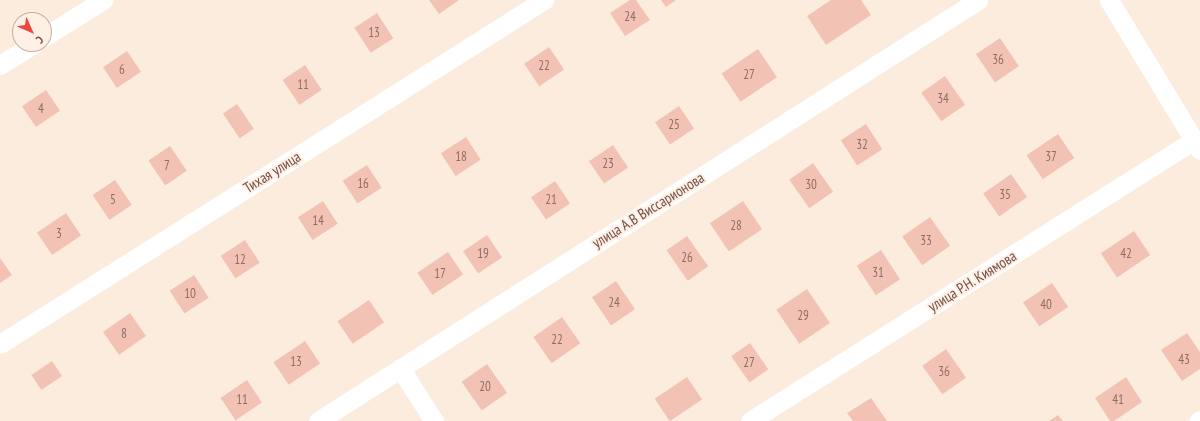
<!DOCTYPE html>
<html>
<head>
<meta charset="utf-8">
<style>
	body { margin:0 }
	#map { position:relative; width:1200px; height:421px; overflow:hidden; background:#fcecde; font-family:"PT Sans Narrow",sans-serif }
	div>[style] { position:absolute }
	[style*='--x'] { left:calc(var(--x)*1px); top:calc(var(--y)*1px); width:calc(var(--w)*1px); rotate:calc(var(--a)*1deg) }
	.building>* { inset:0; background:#f2c3b5; transform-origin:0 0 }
	.minor>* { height:19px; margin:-9.5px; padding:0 9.5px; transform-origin:9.5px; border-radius:9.5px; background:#fff }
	span { translate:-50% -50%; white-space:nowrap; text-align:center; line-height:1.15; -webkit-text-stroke:4px #fff0e5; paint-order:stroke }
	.number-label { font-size:13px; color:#926c62 }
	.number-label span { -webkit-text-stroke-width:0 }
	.street-label { font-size:15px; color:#724f46 }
	.north { position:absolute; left:12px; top:12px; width:40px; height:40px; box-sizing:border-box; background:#fff0e5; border:1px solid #c7b0a5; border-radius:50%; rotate:135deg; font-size:11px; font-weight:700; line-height:16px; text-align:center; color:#724f46 }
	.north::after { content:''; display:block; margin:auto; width:14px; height:18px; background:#ea4940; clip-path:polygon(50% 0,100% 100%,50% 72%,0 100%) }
</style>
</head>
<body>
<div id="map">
	<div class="building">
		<i style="clip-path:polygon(429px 0,459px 0,439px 14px)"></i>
		<i style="clip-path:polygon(630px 0,636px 0,650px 20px,625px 36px,610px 13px)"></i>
		<i style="clip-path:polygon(661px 0,676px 0,666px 7px)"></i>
		<i style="clip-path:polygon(831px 0,861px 0,871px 15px,826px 45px,807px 16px)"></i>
		<i style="left:377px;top:13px;width:30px;height:27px;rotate:57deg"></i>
		<i style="left:1000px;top:38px;width:34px;height:29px;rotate:56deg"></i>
		<i style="left:549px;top:47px;width:27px;height:30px;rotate:56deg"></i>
		<i style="left:758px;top:49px;width:34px;height:44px;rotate:56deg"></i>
		<i style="left:127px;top:51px;width:25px;height:29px;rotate:56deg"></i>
		<i style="left:305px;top:65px;width:30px;height:27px;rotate:56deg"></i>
		<i style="left:945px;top:76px;width:35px;height:29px;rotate:55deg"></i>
		<i style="left:46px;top:90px;width:25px;height:29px;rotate:56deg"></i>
		<i style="left:237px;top:104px;width:30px;height:17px;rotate:56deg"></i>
		<i style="left:679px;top:106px;width:27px;height:29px;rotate:56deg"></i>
		<i style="left:866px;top:124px;width:30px;height:30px;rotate:57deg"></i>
		<i style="left:1058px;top:134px;width:29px;height:38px;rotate:56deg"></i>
		<i style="left:466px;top:137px;width:27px;height:30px;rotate:57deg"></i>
		<i style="left:613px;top:145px;width:27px;height:29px;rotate:56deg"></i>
		<i style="left:170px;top:146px;width:30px;height:26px;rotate:56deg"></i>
		<i style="left:813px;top:163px;width:35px;height:29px;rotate:55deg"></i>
		<i style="left:367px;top:165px;width:27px;height:29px;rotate:57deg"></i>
		<i style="left:1011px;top:174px;width:28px;height:34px;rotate:55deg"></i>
		<i style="left:115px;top:180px;width:30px;height:27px;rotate:56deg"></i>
		<i style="left:555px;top:181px;width:27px;height:29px;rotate:56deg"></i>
		<i style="left:323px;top:201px;width:27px;height:30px;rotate:57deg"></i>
		<i style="left:743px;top:201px;width:34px;height:40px;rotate:56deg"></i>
		<i style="left:66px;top:213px;width:27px;height:35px;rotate:56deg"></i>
		<i style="left:930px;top:217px;width:35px;height:34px;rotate:55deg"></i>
		<i style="left:1134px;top:231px;width:29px;height:40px;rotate:56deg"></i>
		<i style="left:487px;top:235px;width:27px;height:29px;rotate:56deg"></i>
		<i style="left:687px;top:236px;width:37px;height:25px;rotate:55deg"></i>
		<i style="left:245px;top:240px;width:27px;height:29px;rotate:57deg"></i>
		<i style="left:881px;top:250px;width:35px;height:29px;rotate:57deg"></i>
		<i style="left:448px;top:252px;width:27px;height:37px;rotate:56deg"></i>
		<i style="clip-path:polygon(0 258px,12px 275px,0 283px)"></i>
		<i style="left:194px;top:275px;width:27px;height:29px;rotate:57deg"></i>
		<i style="left:616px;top:281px;width:34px;height:29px;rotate:56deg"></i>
		<i style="left:1052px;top:283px;width:29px;height:35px;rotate:56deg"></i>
		<i style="left:807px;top:289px;width:41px;height:37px;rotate:56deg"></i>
		<i style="left:369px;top:300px;width:27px;height:38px;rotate:56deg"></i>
		<i style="left:130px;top:313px;width:28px;height:33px;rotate:55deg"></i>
		<i style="left:562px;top:317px;width:32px;height:35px;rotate:55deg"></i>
		<i style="clip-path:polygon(1187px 333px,1200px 352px,1200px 369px,1182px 381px,1161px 350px)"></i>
		<i style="left:305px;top:341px;width:27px;height:38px;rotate:56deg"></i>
		<i style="left:750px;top:343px;width:32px;height:23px;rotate:55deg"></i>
		<i style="left:946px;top:349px;width:35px;height:29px;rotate:55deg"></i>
		<i style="left:52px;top:361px;width:18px;height:25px;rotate:56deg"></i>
		<i style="left:487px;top:364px;width:35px;height:31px;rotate:55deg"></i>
		<i style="left:687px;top:377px;width:27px;height:39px;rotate:56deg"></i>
		<i style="clip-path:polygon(1126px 377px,1142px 402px,1114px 421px,1110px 421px,1095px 398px)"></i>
		<i style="left:247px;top:380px;width:27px;height:32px;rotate:56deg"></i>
		<i style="clip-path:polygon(871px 398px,887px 421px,853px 421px,847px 413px)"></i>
		<i style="clip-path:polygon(1058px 415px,1063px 421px,1049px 421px)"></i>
	</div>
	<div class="minor">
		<i style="--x:1109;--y:0;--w:175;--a:58.8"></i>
		<i style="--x:44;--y:37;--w:70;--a:-32.1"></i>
		<i style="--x:0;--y:65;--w:39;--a:-32"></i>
		<i style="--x:0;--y:344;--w:644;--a:-32.31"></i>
		<i style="--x:400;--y:368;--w:63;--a:57.3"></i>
		<i style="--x:318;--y:421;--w:783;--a:-32.53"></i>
		<i style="--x:750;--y:421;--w:525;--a:-32.33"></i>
		<i style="--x:1199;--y:421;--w:1;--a:-45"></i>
	</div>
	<div class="number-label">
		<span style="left:630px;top:17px">24</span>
		<span style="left:374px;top:33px">13</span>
		<span style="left:998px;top:60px">36</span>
		<span style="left:544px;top:66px">22</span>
		<span style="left:122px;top:70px">6</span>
		<span style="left:749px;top:75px">27</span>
		<span style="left:303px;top:85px">11</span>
		<span style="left:943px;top:99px">34</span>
		<span style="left:41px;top:109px">4</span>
		<span style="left:674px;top:125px">25</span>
		<span style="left:862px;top:145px">32</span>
		<span style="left:461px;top:157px">18</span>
		<span style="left:1051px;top:157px">37</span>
		<span style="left:608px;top:164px">23</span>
		<span style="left:167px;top:166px">7</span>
		<span style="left:363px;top:184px">16</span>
		<span style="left:811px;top:185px">30</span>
		<span style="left:1005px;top:195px">35</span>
		<span style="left:113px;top:200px">5</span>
		<span style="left:551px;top:200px">21</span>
		<span style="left:318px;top:221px">14</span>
		<span style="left:736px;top:226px">28</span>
		<span style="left:59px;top:234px">3</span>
		<span style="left:926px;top:241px">33</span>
		<span style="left:483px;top:254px">19</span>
		<span style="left:1126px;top:254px">42</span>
		<span style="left:687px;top:258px">26</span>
		<span style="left:240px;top:260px">12</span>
		<span style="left:878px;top:273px">31</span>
		<span style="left:440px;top:274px">17</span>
		<span style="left:190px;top:294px">10</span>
		<span style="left:614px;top:303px">24</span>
		<span style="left:1046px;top:305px">40</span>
		<span style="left:803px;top:316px">29</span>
		<span style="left:124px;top:334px">8</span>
		<span style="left:557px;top:340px">22</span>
		<span style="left:1184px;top:360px">43</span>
		<span style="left:296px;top:362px">13</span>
		<span style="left:749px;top:363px">27</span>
		<span style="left:944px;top:372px">36</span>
		<span style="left:485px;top:387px">20</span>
		<span style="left:242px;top:400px">11</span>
		<span style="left:1118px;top:400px">41</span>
	</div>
	<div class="street-label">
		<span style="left:272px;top:172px;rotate:-32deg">Тихая улица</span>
		<span style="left:648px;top:210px;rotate:-32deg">улица А.В Виссарионова</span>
		<span style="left:972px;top:281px;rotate:-32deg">улица Р.Н. Киямова</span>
	</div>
	<div class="north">С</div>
</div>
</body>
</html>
